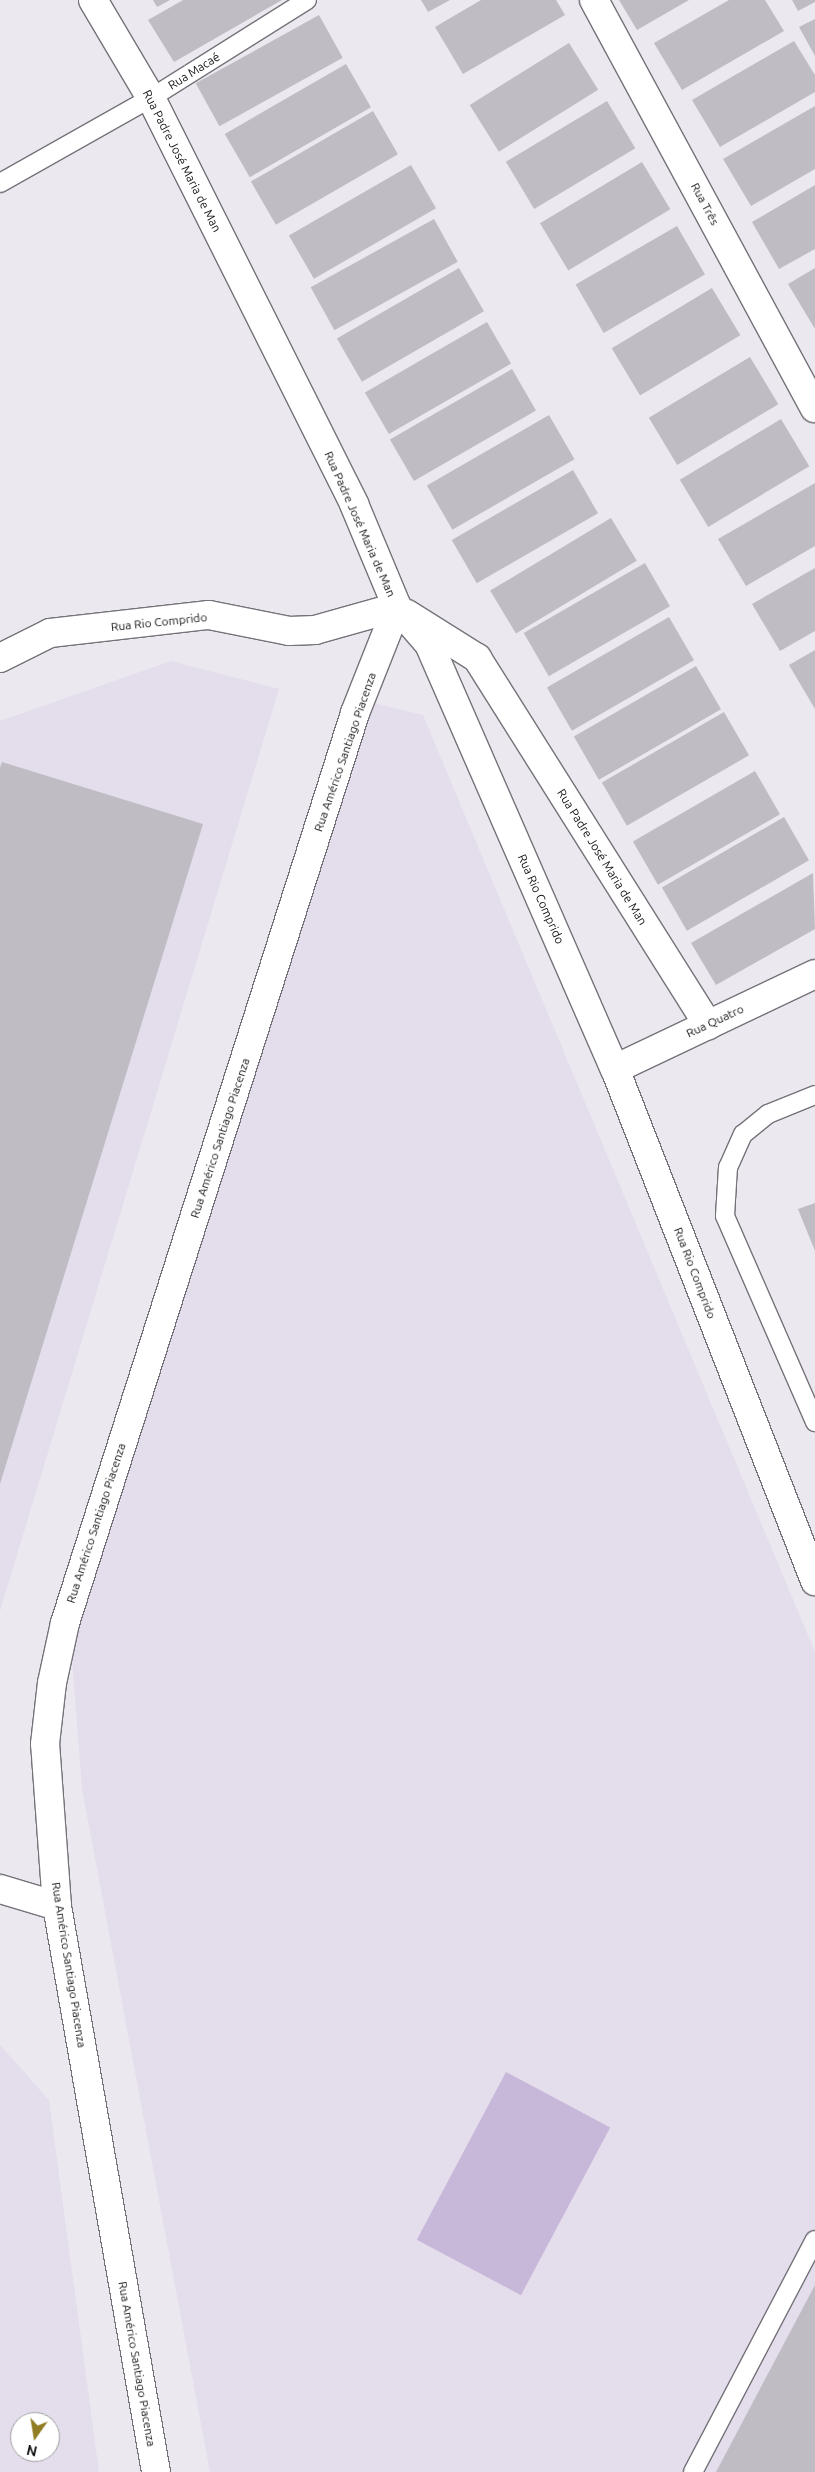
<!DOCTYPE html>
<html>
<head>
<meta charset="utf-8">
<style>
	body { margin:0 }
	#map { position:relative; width:815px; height:2472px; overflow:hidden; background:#ebe8f0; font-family:Ubuntu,sans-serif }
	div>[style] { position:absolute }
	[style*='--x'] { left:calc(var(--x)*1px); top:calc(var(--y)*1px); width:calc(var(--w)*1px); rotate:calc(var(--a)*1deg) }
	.built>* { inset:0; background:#e4ddec }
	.green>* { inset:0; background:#c7b7d9; transform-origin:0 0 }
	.building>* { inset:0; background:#c0bcc4; transform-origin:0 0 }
	.roads { filter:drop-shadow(1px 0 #757279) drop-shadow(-1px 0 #757279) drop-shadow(0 1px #757279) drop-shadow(0 -1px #757279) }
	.lane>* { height:18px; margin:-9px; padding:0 9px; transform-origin:9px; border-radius:9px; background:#fff }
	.street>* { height:28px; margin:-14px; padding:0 14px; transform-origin:14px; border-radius:14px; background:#fff }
	.secondary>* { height:28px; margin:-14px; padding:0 14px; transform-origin:14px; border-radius:14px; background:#fff }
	span { translate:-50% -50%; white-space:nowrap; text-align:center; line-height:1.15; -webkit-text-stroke:4px #fff; paint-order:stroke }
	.street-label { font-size:12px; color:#131214 }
	.north { position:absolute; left:10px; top:2412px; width:50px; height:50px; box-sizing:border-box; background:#fff; border:1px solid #a1a0a1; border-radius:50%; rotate:193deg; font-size:14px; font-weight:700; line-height:20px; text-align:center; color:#131214 }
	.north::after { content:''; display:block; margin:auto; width:18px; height:22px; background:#917d24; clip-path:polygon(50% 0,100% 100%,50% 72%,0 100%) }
</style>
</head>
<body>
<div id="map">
	<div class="built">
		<i style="clip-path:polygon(171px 661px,279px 689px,0 1611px,0 721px)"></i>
		<i style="clip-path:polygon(366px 701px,423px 715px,815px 1652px,815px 2472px,210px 2472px,82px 1789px,67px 1594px)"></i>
		<i style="clip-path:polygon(evenodd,0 2045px,49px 2100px,99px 2472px,0 2472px,0 2045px,20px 2422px,50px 2422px,50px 2452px,20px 2452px,20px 2422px)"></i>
	</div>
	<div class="green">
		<i style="left:506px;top:2072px;width:118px;height:190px;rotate:28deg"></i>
	</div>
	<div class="building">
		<i style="clip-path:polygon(153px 0,170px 0,157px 7px)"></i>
		<i style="clip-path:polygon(183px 0,282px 0,174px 62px,148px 20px)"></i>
		<i style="clip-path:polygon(421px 0,450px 0,428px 12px)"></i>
		<i style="clip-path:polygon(481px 0,556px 0,565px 15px,463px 74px,435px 27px)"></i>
		<i style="clip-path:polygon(619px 0,689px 0,637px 30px)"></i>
		<i style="clip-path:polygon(729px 0,765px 0,784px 31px,682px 90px,654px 43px)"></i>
		<i style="clip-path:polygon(792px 0,815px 0,815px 2px,798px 11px)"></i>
		<i style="left:319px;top:15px;width:49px;height:141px;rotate:61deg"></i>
		<i style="clip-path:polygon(815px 19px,815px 56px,799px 27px)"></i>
		<i style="clip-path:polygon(794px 41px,815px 75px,815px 92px,720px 147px,692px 100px)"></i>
		<i style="left:569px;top:43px;width:55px;height:117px;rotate:58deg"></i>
		<i style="left:346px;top:64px;width:50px;height:140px;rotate:60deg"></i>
		<i style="left:607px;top:101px;width:55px;height:118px;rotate:59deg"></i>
		<i style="clip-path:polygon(815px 106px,815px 169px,751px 206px,723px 159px)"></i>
		<i style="left:373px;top:111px;width:50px;height:141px;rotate:60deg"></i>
		<i style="left:642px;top:162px;width:55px;height:119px;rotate:59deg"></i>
		<i style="left:411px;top:165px;width:50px;height:141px;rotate:60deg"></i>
		<i style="clip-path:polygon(815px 185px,815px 249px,779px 269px,752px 222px)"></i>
		<i style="left:434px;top:219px;width:49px;height:141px;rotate:61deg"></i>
		<i style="left:677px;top:226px;width:56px;height:117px;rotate:60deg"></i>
		<i style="left:459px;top:268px;width:50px;height:141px;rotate:60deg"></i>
		<i style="clip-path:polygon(815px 268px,815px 329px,788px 284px)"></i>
		<i style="left:712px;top:288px;width:55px;height:117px;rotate:59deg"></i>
		<i style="left:487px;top:322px;width:48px;height:141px;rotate:60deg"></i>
		<i style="left:750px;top:357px;width:55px;height:118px;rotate:59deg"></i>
		<i style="left:512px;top:369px;width:48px;height:141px;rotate:60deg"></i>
		<i style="left:549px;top:415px;width:51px;height:141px;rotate:60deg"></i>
		<i style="left:781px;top:419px;width:55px;height:118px;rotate:59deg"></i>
		<i style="left:573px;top:470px;width:50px;height:140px;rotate:60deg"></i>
		<i style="clip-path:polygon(815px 483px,815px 546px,746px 586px,718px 539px)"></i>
		<i style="left:611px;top:518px;width:50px;height:141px;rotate:59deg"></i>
		<i style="left:645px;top:563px;width:50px;height:140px;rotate:60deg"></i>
		<i style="clip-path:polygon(815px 568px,815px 631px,780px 651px,752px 604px)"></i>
		<i style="left:669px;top:617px;width:50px;height:141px;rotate:60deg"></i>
		<i style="clip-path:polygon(815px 650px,815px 709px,789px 665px)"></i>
		<i style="left:696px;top:666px;width:50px;height:141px;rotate:60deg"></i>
		<i style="left:724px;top:712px;width:50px;height:141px;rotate:60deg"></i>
		<i style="clip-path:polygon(2px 762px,203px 824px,0 1484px,0 768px)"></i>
		<i style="left:755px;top:771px;width:50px;height:141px;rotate:60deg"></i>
		<i style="left:784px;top:817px;width:50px;height:141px;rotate:60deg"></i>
		<i style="clip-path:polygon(813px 873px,815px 929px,716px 985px,691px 943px)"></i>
		<i style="clip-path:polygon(815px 1203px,815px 1251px,798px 1209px)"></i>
		<i style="clip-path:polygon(815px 2285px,815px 2472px,716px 2472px)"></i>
	</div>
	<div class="roads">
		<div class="lane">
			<i style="--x:0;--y:183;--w:173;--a:-29.4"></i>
			<i style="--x:151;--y:98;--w:184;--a:-32.1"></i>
			<i style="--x:815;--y:1095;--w:51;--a:158"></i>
			<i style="--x:768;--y:1114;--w:32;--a:141"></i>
			<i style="--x:743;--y:1134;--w:36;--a:114"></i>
			<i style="--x:728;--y:1167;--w:49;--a:93.5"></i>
			<i style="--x:725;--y:1216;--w:225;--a:66.4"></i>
			<i style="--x:693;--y:2472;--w:262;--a:-62.3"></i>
		</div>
		<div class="street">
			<i style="--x:594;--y:0;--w:464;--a:61.6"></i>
			<i style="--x:407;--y:614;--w:83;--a:32.2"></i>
			<i style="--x:477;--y:658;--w:434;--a:57.8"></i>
			<i style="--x:615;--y:1069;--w:221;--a:-25.4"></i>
		</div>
		<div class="secondary">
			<i style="--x:93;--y:0;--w:114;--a:59.4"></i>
			<i style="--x:151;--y:98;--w:454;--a:63.4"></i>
			<i style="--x:354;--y:504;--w:112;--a:67.3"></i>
			<i style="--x:397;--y:607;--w:49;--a:49.1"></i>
			<i style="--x:429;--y:644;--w:464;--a:66.4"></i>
			<i style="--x:615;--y:1069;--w:550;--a:68.66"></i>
			<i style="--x:0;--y:658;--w:56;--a:-26.6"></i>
			<i style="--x:50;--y:633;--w:160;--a:-6.5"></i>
			<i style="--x:209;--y:615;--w:82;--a:11.3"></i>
			<i style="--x:289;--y:631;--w:26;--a:-2"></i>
			<i style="--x:315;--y:630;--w:85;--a:-15.7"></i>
			<i style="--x:0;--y:1889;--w:59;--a:16.6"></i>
			<i style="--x:156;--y:2472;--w:575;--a:-99.92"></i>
			<i style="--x:57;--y:1906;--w:162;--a:-94.2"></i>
			<i style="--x:45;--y:1744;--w:61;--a:-83.5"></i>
			<i style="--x:52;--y:1683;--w:61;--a:-77.8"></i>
			<i style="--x:65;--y:1623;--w:955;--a:-72.32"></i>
			<i style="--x:355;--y:713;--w:114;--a:-68.4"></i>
		</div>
	</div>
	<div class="street-label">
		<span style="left:194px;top:71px;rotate:-32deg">Rua Macaé</span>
		<span style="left:182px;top:161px;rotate:63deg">Rua Padre José Maria de Man</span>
		<span style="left:705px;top:204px;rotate:62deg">Rua Três</span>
		<span style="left:360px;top:524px;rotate:66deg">Rua Padre José Maria de Man</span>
		<span style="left:159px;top:622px;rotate:-6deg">Rua Rio Comprido</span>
		<span style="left:345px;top:752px;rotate:-71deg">Rua Américo Santiago Piacenza</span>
		<span style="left:602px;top:857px;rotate:58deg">Rua Padre José Maria de Man</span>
		<span style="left:541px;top:899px;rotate:66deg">Rua Rio Comprido</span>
		<span style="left:715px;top:1021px;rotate:-25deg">Rua Quatro</span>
		<span style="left:220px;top:1138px;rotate:-72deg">Rua Américo Santiago Piacenza</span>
		<span style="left:695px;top:1273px;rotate:69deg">Rua Rio Comprido</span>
		<span style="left:96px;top:1523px;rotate:-72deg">Rua Américo Santiago Piacenza</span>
		<span style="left:69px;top:1965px;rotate:81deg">Rua Américo Santiago Piacenza</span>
		<span style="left:137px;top:2364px;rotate:80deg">Rua Américo Santiago Piacenza</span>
	</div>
	<div class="north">N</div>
</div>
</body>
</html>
